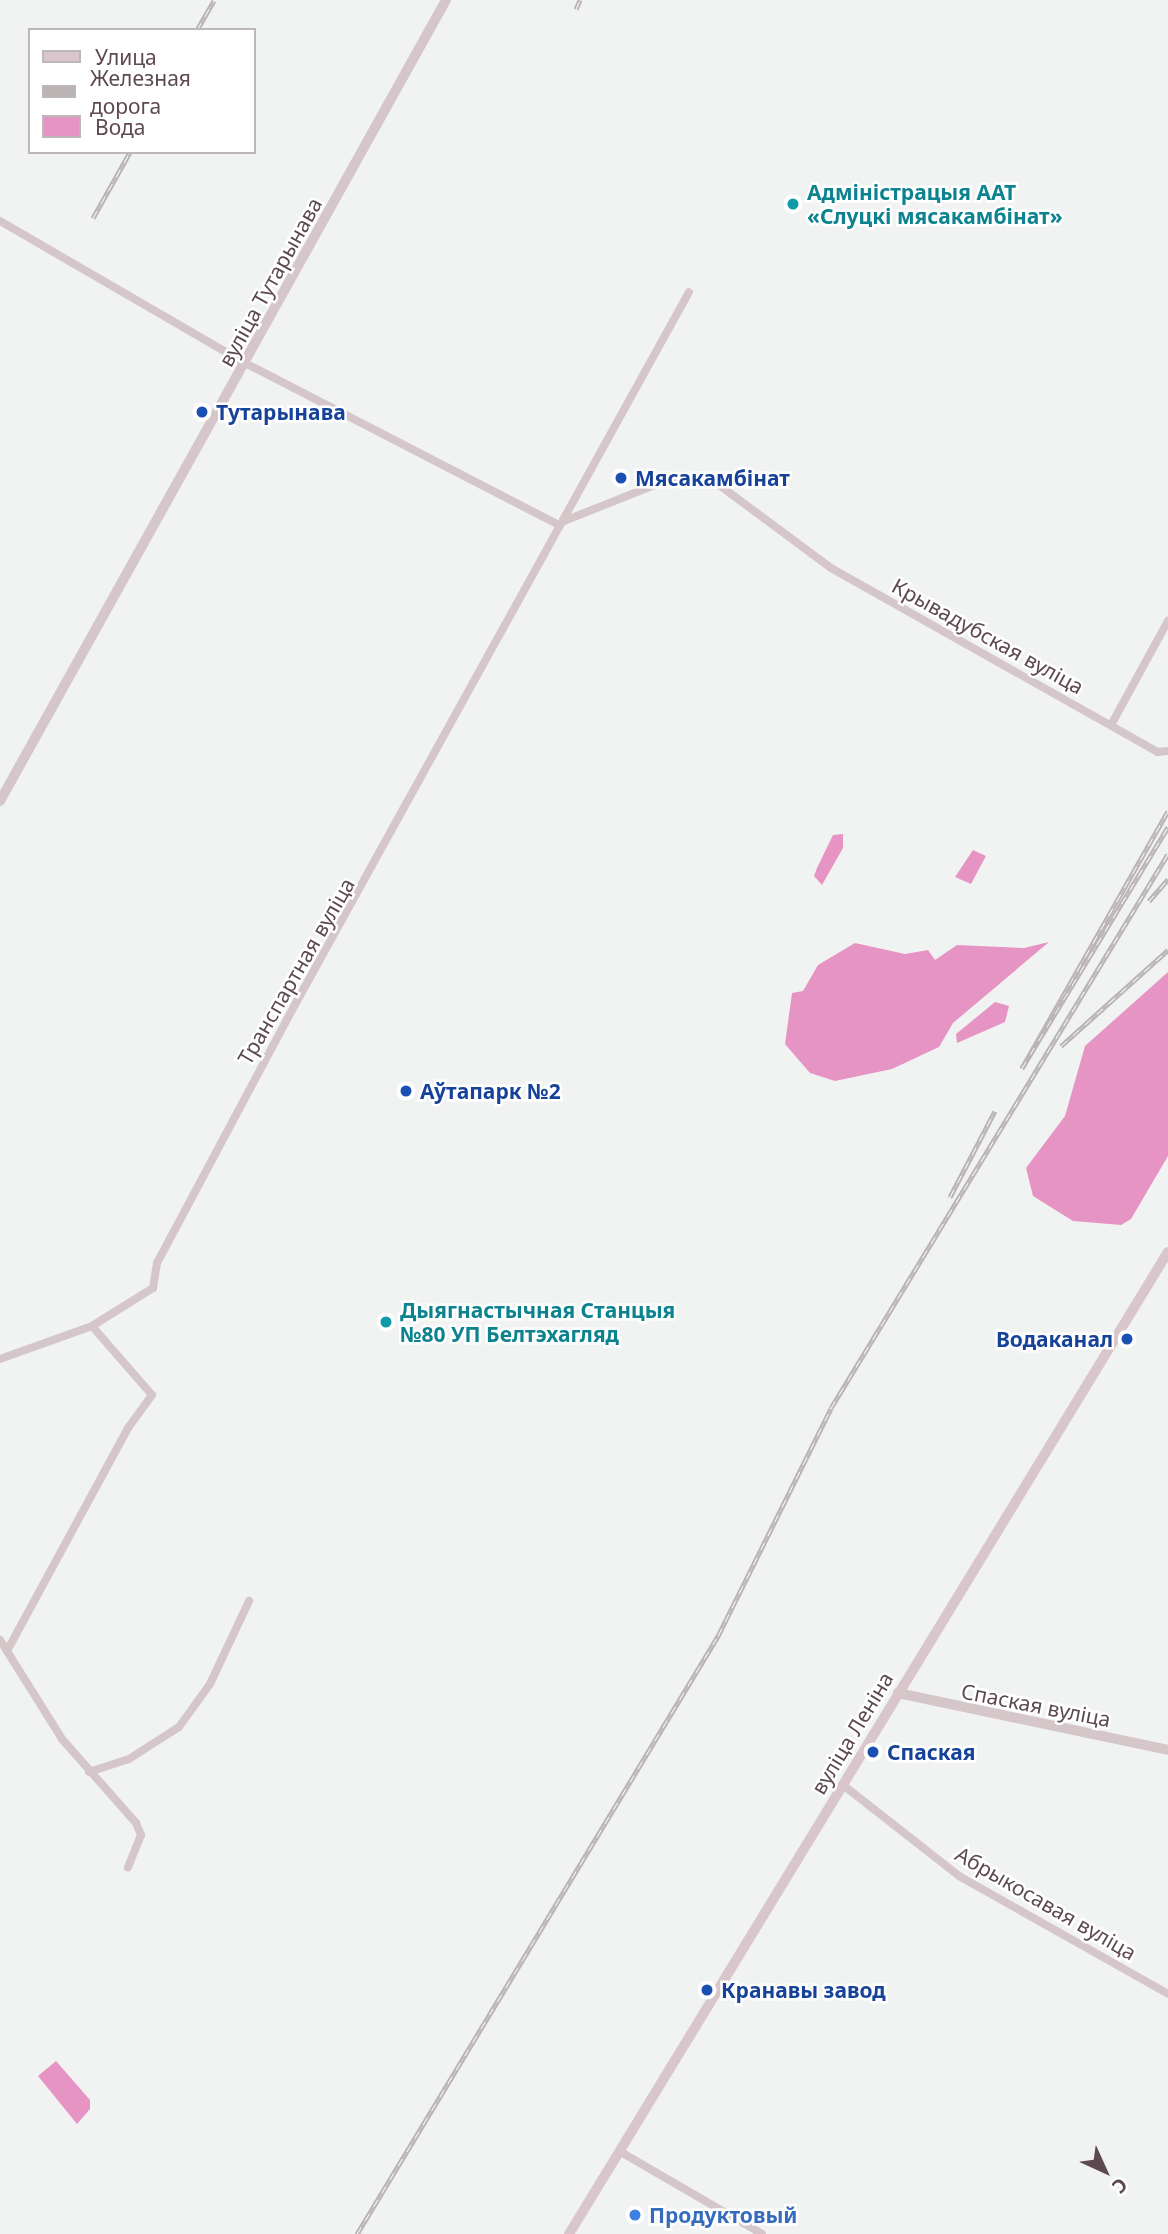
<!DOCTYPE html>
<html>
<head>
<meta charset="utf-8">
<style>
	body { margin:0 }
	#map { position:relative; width:1168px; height:2234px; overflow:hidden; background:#f1f3f2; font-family:"Noto Sans",sans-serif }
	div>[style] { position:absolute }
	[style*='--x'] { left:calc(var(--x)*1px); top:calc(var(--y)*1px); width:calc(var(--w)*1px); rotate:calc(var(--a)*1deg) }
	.water>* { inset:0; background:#e694c3 }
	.minor>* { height:8px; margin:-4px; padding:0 4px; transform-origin:4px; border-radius:4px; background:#d5c6ca }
	.tertiary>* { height:10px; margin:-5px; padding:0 5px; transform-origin:5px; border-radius:5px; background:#d5c6ca }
	.secondary>* { height:10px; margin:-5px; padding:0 5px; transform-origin:5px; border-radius:5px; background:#d8c6ca }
	.rail>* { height:5px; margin-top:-2.5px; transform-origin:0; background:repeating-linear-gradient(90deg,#fff 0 8px,#bbb4b5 0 16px); box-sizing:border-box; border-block:2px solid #bbb4b5 }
	.dots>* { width:19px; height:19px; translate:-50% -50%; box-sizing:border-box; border:4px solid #fff; border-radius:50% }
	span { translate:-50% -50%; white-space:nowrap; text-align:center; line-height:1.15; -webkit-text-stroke:5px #fff; paint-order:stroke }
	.culture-label { font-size:21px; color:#0d838f; font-weight:700 }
	.left { translate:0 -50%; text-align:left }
	.street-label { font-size:21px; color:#5d4a50 }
	.transit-label { font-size:21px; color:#164399; font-weight:700 }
	.right { translate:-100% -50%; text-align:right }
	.shop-label { font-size:21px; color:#366cbe; font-weight:700 }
	.legend { position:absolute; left:28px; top:28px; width:228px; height:126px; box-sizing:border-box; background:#fff; border:2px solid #beb7b9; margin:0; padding:9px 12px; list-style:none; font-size:21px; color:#5d4a50 }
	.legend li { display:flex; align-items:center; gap:14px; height:35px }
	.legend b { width:35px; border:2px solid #beb7b9 }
	.north { position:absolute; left:1070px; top:2136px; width:70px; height:70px; -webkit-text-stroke:5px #fff; paint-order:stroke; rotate:135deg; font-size:19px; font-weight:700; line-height:28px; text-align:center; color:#5d4a50 }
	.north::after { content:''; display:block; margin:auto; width:24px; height:32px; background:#5d4a50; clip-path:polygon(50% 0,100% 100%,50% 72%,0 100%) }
</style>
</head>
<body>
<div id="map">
	<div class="water">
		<i style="clip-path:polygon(843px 834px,843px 848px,822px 885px,814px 876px,817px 868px,833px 835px)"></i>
		<i style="clip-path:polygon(973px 850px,986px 856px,971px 884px,955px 877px)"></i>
		<i style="clip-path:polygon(1049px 942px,953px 1023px,939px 1047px,892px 1069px,835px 1081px,810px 1073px,785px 1044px,792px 993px,803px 991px,818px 965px,855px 943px,905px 954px,928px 950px,935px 960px,957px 945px,1024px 948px)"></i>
		<i style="clip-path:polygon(1168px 972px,1168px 1156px,1131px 1219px,1121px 1225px,1073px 1221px,1033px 1196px,1026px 1168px,1065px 1116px,1085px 1046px)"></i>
		<i style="clip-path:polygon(995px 1002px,1009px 1006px,1005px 1022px,957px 1043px,956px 1034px)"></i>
		<i style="clip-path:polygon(56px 2061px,90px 2100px,90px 2109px,77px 2124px,38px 2076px)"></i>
	</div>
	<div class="minor">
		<i style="--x:0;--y:221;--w:285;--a:30.1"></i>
		<i style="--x:247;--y:364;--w:351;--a:27.3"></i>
		<i style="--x:564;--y:521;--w:105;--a:-21.7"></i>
		<i style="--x:662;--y:482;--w:45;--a:-7.6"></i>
		<i style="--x:707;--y:476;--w:154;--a:36.6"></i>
		<i style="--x:831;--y:568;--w:375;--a:29.4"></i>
		<i style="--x:1158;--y:752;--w:10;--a:-6"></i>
		<i style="--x:1111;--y:725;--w:119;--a:-61.3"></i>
		<i style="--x:0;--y:1359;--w:98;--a:-19.7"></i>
		<i style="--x:92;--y:1326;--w:72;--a:-31.9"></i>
		<i style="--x:153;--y:1288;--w:25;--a:-81"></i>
		<i style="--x:157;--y:1263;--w:297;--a:-61.9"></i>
		<i style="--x:297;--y:1001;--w:810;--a:-61.06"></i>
		<i style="--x:0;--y:1640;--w:117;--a:57.9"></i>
		<i style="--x:62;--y:1739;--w:112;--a:48.6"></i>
		<i style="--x:136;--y:1823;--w:13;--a:67"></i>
		<i style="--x:141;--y:1835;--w:35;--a:112"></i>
		<i style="--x:7;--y:1651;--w:254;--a:-61.5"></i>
		<i style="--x:128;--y:1428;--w:41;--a:-54"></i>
		<i style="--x:152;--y:1395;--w:91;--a:-131"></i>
		<i style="--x:89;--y:1772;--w:42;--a:-18"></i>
		<i style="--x:129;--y:1759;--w:59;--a:-32.6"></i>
		<i style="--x:179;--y:1727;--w:53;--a:-54.2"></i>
		<i style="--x:210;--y:1684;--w:92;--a:-64.8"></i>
		<i style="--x:843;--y:1785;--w:147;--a:38.1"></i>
		<i style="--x:959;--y:1876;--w:240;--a:29.4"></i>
		<i style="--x:619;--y:2151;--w:165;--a:30.1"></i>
	</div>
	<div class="tertiary">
		<i style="--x:0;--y:801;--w:917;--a:-60.89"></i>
		<i style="--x:898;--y:1693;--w:276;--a:11.9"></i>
	</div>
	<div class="secondary">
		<i style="--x:569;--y:2234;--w:1150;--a:-58.62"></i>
	</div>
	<div class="rail">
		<i style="--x:576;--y:9;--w:10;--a:-66"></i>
		<i style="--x:197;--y:30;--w:34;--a:-60"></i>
		<i style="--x:93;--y:218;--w:76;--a:-60.7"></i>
		<i style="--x:1168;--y:811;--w:296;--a:119.6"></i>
		<i style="--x:1022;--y:1068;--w:282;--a:-58.8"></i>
		<i style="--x:1149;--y:901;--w:29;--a:-49"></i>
		<i style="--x:1061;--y:1046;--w:144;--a:-41.9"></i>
		<i style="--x:950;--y:1197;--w:97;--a:-62.4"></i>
		<i style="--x:357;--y:2234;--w:699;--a:-58.88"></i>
		<i style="--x:718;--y:1636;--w:254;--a:-63.6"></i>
		<i style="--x:831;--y:1408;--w:648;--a:-58.69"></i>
	</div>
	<div class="dots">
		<i style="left:793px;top:204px;background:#0f9aa8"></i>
		<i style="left:202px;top:412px;background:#1a4fb4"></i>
		<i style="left:621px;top:478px;background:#1a4fb4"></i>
		<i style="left:406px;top:1091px;background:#1a4fb4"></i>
		<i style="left:386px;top:1322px;background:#0f9aa8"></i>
		<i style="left:1127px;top:1339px;background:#1a4fb4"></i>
		<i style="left:873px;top:1752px;background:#1a4fb4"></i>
		<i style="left:707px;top:1990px;background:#1a4fb4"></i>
		<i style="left:635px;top:2215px;background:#3f7fe0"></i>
	</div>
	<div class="culture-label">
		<span class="left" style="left:807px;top:204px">Адміністрацыя ААТ<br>«Слуцкі мясакамбінат»</span>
		<span class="left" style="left:400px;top:1322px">Дыягнастычная Станцыя<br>№80 УП Белтэхагляд</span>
	</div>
	<div class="street-label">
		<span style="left:270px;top:282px;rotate:-61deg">вуліца Тутарынава</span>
		<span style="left:988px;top:636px;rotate:29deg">Крывадубская вуліца</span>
		<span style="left:296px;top:971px;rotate:-60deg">Транспартная вуліца</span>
		<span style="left:1036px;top:1705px;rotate:11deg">Спаская вуліца</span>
		<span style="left:852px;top:1733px;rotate:-59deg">вуліца Леніна</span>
		<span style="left:1046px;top:1903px;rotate:30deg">Абрыкосавая вуліца</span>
	</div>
	<div class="transit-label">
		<span class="left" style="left:216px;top:412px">Тутарынава</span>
		<span class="left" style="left:635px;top:478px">Мясакамбінат</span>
		<span class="left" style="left:420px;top:1091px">Аўтапарк №2</span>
		<span class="right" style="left:1113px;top:1339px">Водаканал</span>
		<span class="left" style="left:887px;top:1752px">Спаская</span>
		<span class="left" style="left:721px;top:1990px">Кранавы завод</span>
	</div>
	<div class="shop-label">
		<span class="left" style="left:649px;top:2215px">Продуктовый</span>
	</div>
	<ul class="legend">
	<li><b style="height:9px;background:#d8c6ca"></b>Улица</li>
	<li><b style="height:9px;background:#bbb4b5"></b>Железная дорога</li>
	<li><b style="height:19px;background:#e694c3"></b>Вода</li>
	</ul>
	<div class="north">С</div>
</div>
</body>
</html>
